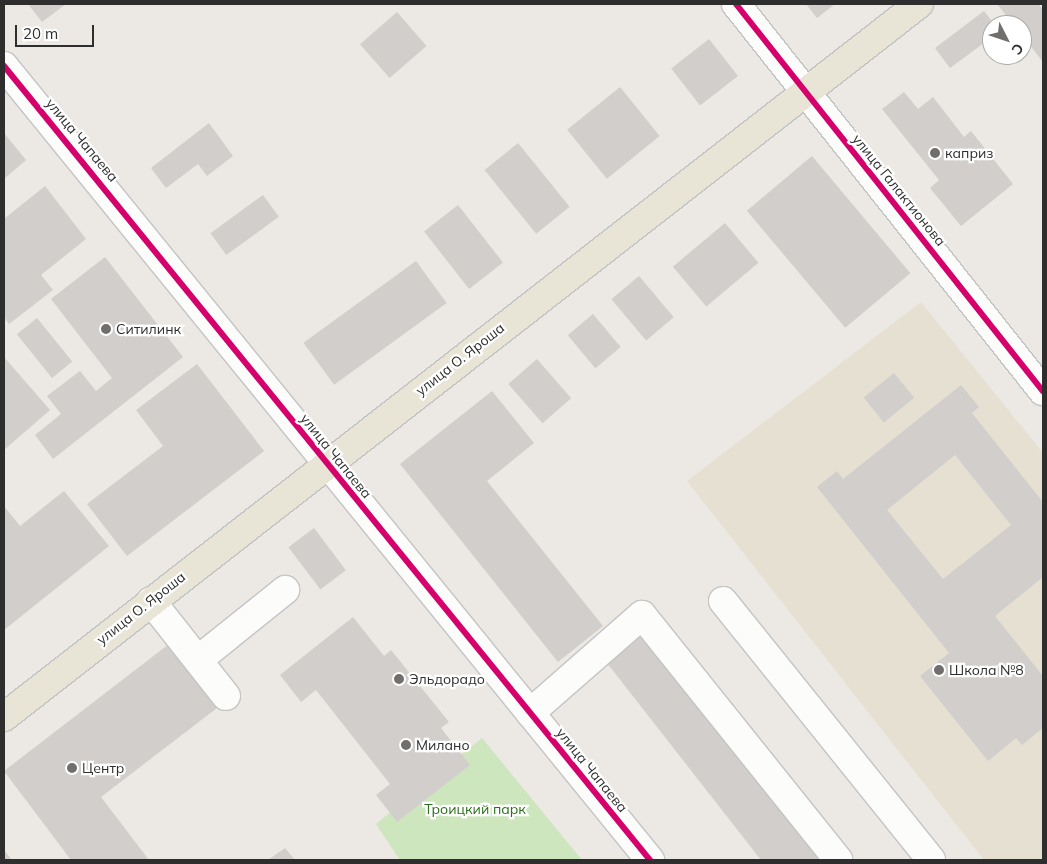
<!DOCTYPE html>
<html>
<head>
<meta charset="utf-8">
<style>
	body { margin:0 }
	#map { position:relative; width:1047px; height:864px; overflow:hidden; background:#ece8e4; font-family:Mulish,sans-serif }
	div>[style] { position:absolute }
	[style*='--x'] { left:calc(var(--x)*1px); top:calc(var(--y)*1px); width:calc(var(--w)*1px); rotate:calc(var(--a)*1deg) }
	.education>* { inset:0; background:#e6e0d3 }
	.green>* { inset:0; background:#cee6be }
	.building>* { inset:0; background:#d1cecb; transform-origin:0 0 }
	.roads { filter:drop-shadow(1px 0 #c5c4c5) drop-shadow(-1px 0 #c5c4c5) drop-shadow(0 1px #c5c4c5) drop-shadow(0 -1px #c5c4c5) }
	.minor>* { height:28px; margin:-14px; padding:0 14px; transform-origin:14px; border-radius:14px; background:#fcfcfb }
	.major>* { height:28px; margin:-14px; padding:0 14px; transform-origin:14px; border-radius:14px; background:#e8e4d6 }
	.cycleway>* { height:6px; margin:-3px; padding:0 3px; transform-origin:3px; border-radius:3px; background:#d6006c }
	.dots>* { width:14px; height:14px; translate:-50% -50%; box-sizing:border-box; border:2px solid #fff; border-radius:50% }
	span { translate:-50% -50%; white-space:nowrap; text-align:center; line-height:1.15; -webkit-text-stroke:4.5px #fff; paint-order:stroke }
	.street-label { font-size:14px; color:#2e2e2e }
	.poi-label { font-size:14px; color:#2e2e2e }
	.left { translate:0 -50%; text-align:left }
	.park-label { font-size:14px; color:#2c6e1b }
	.frame { position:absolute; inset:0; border:5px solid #2e2e2e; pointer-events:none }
	.north { position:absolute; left:982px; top:15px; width:50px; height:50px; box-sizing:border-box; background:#fff; border:1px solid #ababab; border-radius:50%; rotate:131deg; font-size:14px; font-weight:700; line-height:20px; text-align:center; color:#2e2e2e }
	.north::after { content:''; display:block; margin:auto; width:18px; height:22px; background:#706f6e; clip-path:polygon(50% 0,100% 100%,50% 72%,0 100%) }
	.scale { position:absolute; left:15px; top:25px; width:79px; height:22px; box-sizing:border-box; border:2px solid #2e2e2e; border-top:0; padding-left:6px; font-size:15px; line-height:18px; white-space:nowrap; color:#2e2e2e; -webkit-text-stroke:4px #fff; paint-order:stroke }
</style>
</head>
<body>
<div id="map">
	<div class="education">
		<i style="clip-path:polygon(921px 302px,1043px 453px,1043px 860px,984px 860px,687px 481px)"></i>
	</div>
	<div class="green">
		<i style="clip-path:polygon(482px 738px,582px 860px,400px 860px,376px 824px)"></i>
	</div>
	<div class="building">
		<i style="clip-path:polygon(28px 4px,66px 4px,42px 22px)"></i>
		<i style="clip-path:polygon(806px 4px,835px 4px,817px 18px)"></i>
		<i style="clip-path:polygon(997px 4px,1039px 4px,1043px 10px,1043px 62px,1022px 35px,1022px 25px,1014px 25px)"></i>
		<i style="clip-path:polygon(984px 11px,995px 25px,992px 25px,992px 37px,950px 68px,935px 48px)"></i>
		<i style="left:397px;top:12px;width:45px;height:49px;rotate:49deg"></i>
		<i style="left:709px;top:39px;width:47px;height:48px;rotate:52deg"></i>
		<i style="left:620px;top:87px;width:63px;height:68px;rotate:51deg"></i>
		<i style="clip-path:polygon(904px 92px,918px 109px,933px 97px,964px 137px,971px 131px,1013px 184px,961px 226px,930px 188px,939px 180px,882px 109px)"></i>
		<i style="clip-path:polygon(209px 123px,233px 156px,207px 176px,198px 164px,166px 188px,151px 168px)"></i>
		<i style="clip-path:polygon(4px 133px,26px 160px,4px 179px)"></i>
		<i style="left:518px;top:143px;width:82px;height:43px;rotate:51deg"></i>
		<i style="left:812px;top:156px;width:153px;height:85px;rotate:50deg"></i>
		<i style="clip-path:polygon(45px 186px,86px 239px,41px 275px,53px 290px,9px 324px,4px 317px,4px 219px)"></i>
		<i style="left:263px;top:195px;width:27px;height:65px;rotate:54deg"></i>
		<i style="left:458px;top:205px;width:73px;height:43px;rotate:52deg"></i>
		<i style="left:725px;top:223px;width:52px;height:68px;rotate:50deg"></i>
		<i style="clip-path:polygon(105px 257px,183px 357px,53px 459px,35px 435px,61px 414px,47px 396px,80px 371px,96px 391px,112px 378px,51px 299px)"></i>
		<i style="left:416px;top:261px;width:52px;height:139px;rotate:54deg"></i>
		<i style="left:639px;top:276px;width:54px;height:36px;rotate:50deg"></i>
		<i style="left:593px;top:314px;width:43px;height:33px;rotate:50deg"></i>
		<i style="left:37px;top:318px;width:56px;height:26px;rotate:51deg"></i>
		<i style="clip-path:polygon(4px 357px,50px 410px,4px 450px)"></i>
		<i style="left:537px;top:359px;width:52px;height:38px;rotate:49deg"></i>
		<i style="clip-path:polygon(197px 364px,264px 451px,127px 556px,87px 504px,163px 446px,136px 410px)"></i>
		<i style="left:894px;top:373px;width:32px;height:39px;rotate:51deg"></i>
		<i style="clip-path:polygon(evenodd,961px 385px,979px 407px,972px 413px,1043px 502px,1043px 577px,995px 616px,1043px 676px,1043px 728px,1022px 745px,1016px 738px,988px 761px,920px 676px,949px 653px,817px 487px,837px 471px,843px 479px,961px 385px,955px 455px,1011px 525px,943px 579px,887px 510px,955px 455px)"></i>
		<i style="clip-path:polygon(492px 391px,534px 443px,487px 481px,603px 626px,558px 662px,400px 464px)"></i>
		<i style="clip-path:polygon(64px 491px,109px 546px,4px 630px,4px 506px,20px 526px)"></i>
		<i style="left:314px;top:528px;width:53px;height:32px;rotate:53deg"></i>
		<i style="clip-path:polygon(353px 617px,384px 656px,391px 650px,449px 722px,441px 728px,470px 765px,397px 822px,376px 795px,390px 784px,316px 690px,301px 702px,280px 675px)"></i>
		<i style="clip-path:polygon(642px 635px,820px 860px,761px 860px,607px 663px)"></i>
		<i style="clip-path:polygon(169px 644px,217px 708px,101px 797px,149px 860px,71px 860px,4px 771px)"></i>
		<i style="clip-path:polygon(285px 848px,295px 860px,268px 860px)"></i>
		<i style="clip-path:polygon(4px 850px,12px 860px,4px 860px)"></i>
	</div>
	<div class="roads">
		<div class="minor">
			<i style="--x:736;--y:4;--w:494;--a:51.6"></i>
			<i style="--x:4;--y:66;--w:1024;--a:50.87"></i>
			<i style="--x:151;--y:601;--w:121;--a:51.7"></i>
			<i style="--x:723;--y:601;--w:332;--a:51.2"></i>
			<i style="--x:198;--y:660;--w:112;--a:-38.8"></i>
			<i style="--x:530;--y:713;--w:149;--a:-41.2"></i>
			<i style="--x:642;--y:615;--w:314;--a:51.3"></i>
		</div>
		<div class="major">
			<i style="--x:4;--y:717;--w:1160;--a:-37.93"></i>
		</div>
	</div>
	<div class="cycleway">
		<i style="--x:736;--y:4;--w:494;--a:51.6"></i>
		<i style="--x:4;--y:66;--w:1024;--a:50.87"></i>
	</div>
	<div class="dots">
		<i style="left:935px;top:153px;background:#706f6e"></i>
		<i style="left:106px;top:329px;background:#706f6e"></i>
		<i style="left:939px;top:670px;background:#706f6e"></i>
		<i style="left:399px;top:679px;background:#706f6e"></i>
		<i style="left:406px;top:745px;background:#706f6e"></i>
		<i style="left:72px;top:768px;background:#706f6e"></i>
	</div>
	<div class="street-label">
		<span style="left:82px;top:140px;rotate:50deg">улица Чапаева</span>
		<span style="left:899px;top:190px;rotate:51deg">улица Галактионова</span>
		<span style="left:460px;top:359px;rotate:-38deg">улица О. Яроша</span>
		<span style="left:336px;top:456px;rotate:51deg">улица Чапаева</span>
		<span style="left:141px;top:608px;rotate:-38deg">улица О. Яроша</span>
		<span style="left:592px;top:770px;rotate:51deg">улица Чапаева</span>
	</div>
	<div class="poi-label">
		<span class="left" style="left:945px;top:153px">каприз</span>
		<span class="left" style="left:116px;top:329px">Ситилинк</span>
		<span class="left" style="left:949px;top:670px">Школа №8</span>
		<span class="left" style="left:409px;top:679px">Эльдорадо</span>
		<span class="left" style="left:416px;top:745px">Милано</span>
		<span class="left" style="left:82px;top:768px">Центр</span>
	</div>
	<div class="park-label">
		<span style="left:475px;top:809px">Троицкий парк</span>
	</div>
	<div class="frame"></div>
	<div class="north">С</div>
	<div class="scale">20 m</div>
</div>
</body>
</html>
